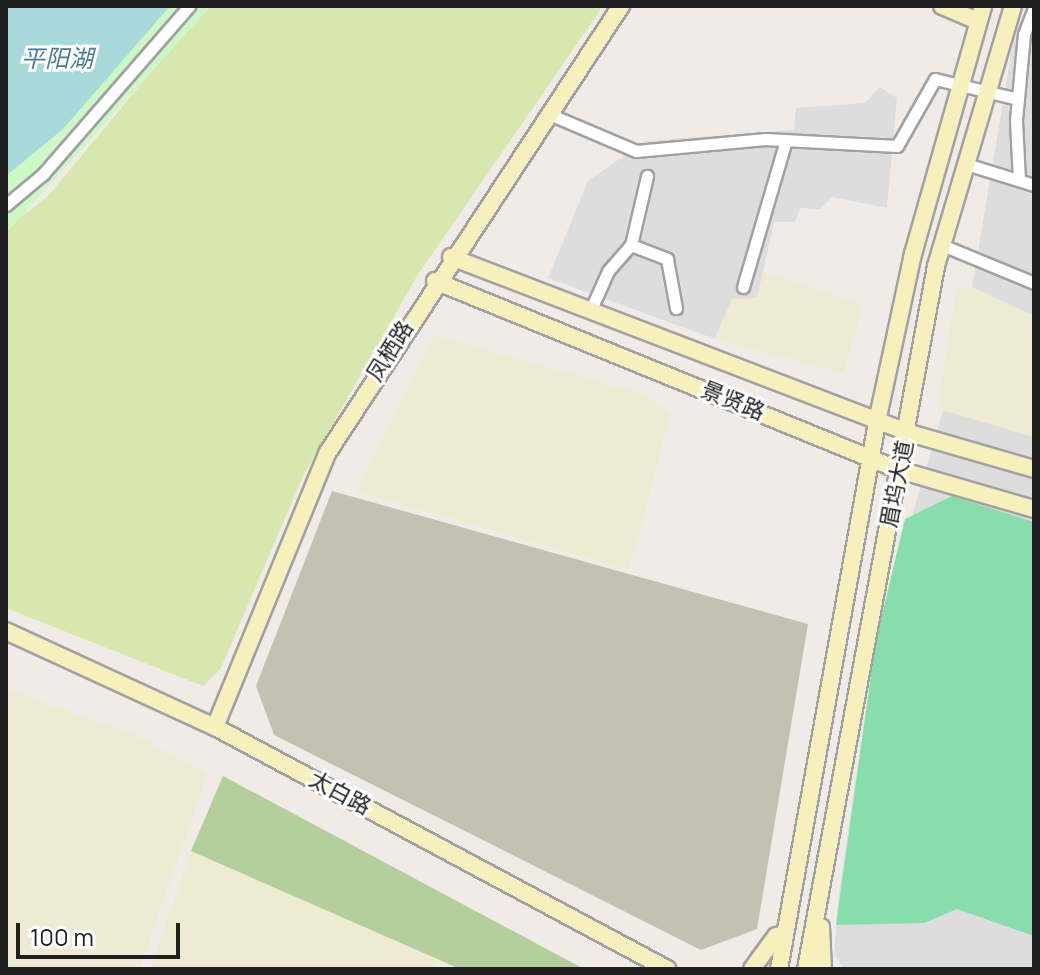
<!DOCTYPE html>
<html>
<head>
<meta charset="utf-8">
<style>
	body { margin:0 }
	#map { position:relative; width:1040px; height:975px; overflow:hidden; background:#f0ebe6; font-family:Manrope,"Noto Sans SC",sans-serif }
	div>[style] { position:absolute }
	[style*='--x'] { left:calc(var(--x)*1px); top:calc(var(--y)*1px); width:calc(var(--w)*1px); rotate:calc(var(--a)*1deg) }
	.residential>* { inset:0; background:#dedddd }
	.construction>* { inset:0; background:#c4c1b2 }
	.farmland>* { inset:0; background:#eeebd2 }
	.grass>* { inset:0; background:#d6e8ae }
	.forest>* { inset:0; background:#b4ce9c }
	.park>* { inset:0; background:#cbf8c5 }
	.pitch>* { inset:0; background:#87ddab }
	.water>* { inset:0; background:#a8dadc }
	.roads { filter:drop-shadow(2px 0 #a1a1a1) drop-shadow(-2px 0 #a1a1a1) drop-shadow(0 2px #a1a1a1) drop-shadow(0 -2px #a1a1a1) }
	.street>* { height:11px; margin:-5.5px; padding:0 5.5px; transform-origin:5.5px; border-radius:5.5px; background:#fff }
	.secondary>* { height:16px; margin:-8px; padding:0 8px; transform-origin:8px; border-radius:8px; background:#f8f0bc }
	span { translate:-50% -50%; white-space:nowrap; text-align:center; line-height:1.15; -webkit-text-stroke:6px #fff; paint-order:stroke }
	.street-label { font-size:22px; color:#202020 }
	.water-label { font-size:24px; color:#457d96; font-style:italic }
	.frame { position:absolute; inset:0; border:8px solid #202020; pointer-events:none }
	.scale { position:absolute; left:16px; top:923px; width:164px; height:36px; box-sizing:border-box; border:4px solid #202020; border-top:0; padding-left:10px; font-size:24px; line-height:28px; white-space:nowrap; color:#202020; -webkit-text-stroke:6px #fff; paint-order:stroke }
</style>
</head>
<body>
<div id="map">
	<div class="residential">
		<i style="clip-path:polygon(1034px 6px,1034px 316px,972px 287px,1013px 43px)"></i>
		<i style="clip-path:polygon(880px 87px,897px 98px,887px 208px,832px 197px,820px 209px,800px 208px,795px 222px,774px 222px,757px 299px,732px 299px,715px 339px,548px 278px,588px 181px,645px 141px,794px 130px,796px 108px,865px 103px)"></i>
		<i style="clip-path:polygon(943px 410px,1034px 437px,1034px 969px,844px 969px,834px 955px,839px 892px,876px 640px)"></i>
	</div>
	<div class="construction">
		<i style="clip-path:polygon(332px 491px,808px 624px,757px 929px,701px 950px,274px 735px,256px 686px)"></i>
	</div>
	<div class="farmland">
		<i style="clip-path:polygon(763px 272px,863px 306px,843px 373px,715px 339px,732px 299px,757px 298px)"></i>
		<i style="clip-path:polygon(972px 287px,1034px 317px,1034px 437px,943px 410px,939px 401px,956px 289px)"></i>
		<i style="clip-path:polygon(434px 335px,646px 395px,670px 416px,629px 570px,356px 491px)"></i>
		<i style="clip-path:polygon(6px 689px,131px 733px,207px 774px,140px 969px,6px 969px)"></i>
		<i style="clip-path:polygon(191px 851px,438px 961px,436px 969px,151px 969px)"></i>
	</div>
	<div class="grass">
		<i style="clip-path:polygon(206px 6px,603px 6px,417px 276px,303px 476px,221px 668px,203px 686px,6px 608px,6px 229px,49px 195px)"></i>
	</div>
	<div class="forest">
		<i style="clip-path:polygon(223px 776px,584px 969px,460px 969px,191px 851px)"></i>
	</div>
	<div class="park">
		<i style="clip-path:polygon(6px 6px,211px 6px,6px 233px)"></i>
	</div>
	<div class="pitch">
		<i style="clip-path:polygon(952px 496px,1034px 522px,1034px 936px,957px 909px,924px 923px,836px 925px,876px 640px,905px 519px)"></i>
	</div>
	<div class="water">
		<i style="clip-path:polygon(6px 6px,170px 6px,63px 129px,6px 176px)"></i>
	</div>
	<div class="roads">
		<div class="street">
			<i style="--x:549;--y:114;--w:95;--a:23"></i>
			<i style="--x:636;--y:151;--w:130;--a:-5.3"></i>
			<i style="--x:765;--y:139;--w:132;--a:3"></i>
			<i style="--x:897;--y:146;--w:77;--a:-60.4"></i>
			<i style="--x:935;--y:79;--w:85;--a:13.5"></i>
			<i style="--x:966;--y:164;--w:71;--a:17.2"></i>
			<i style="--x:1019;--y:180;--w:60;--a:-92.9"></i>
			<i style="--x:1016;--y:120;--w:86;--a:-84.7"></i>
			<i style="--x:1024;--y:34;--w:28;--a:-69"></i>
			<i style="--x:6;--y:205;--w:48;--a:-40"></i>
			<i style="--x:43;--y:174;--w:223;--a:-49"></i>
			<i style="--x:631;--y:245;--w:39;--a:21"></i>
			<i style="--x:667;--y:259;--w:50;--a:79.6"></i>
			<i style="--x:942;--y:245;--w:100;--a:22.4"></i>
			<i style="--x:743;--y:287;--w:153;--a:-73.7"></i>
			<i style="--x:592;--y:307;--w:39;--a:-66"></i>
			<i style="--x:608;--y:271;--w:35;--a:-49"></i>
			<i style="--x:631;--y:245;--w:71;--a:-76.9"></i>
		</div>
		<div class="secondary">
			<i style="--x:942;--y:6;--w:39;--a:23"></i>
			<i style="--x:451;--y:257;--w:487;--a:21"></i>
			<i style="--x:906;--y:432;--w:133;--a:16.1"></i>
			<i style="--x:435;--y:281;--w:501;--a:22.16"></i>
			<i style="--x:899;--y:470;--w:141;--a:16.1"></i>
			<i style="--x:6;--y:631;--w:230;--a:24.7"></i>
			<i style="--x:215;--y:727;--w:513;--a:28.16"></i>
			<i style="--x:215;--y:727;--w:297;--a:-67.7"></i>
			<i style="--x:328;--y:452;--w:534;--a:-56.7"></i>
			<i style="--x:821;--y:927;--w:42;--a:87.3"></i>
			<i style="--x:752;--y:969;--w:41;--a:-54"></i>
			<i style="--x:779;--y:969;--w:561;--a:-79.83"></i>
			<i style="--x:878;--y:417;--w:167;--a:-77.9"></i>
			<i style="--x:913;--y:254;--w:258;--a:-74.2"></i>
			<i style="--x:806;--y:969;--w:715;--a:-79.52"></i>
			<i style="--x:936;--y:266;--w:271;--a:-73.5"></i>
		</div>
	</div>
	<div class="street-label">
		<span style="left:390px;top:351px;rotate:-58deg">凤栖路</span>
		<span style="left:733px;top:401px;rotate:22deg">景贤路</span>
		<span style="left:897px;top:484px;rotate:-79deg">眉坞大道</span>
		<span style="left:340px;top:793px;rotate:28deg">太白路</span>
	</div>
	<div class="water-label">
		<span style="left:57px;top:58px">平阳湖</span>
	</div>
	<div class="frame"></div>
	<div class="scale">100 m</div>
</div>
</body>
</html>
